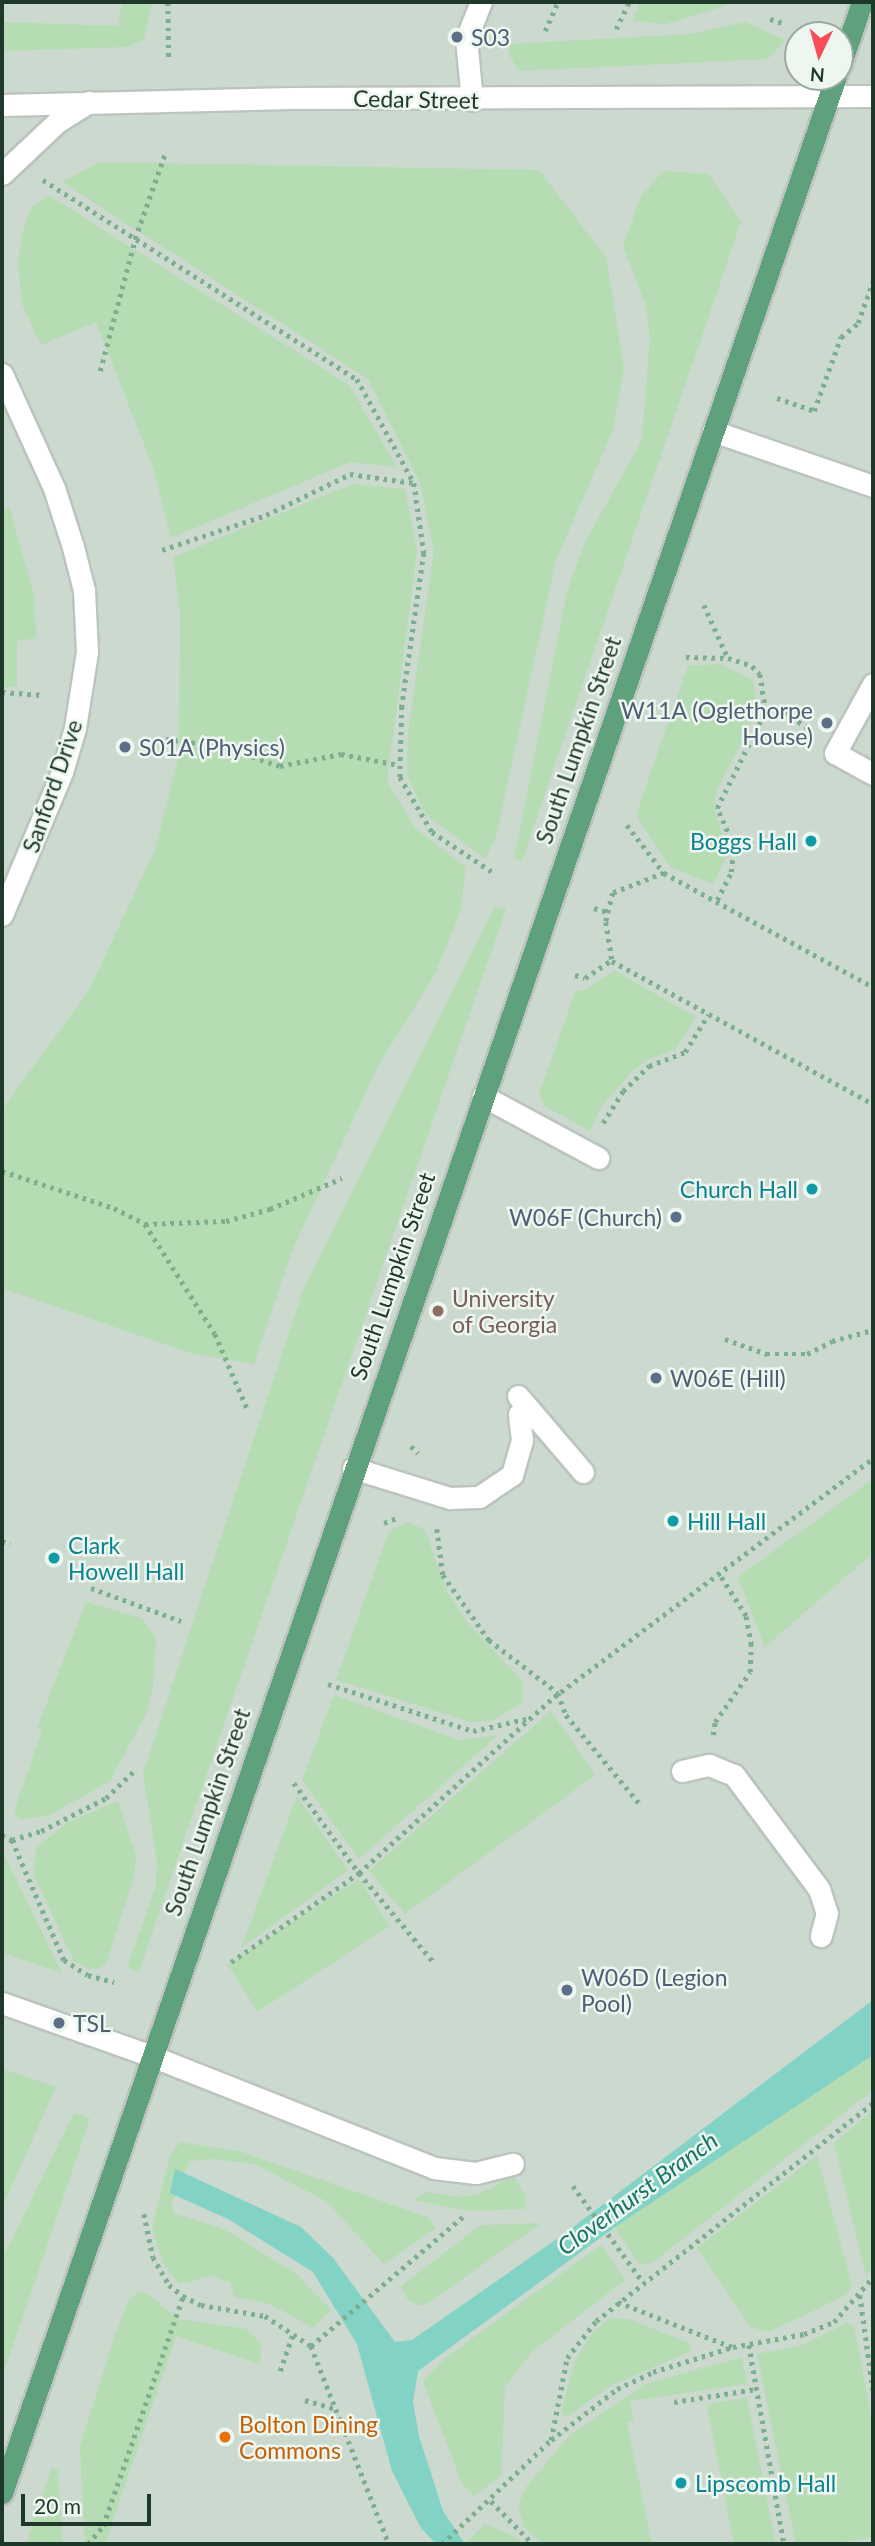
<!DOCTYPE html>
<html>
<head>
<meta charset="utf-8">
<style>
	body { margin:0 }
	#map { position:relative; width:875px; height:2546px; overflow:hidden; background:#dde9e0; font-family:Lato,sans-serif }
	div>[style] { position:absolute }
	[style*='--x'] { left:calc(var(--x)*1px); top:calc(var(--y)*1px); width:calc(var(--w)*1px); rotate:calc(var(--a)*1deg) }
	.built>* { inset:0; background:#cbd9ce }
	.green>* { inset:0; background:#b6dcb4; transform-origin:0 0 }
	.water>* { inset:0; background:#82d2c5 }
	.path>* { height:4.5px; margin-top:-2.25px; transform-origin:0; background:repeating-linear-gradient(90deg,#7cae8f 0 3.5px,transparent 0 8.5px) }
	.roads { filter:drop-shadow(2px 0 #bcc4bf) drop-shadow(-2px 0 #bcc4bf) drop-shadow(0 2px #bcc4bf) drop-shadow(0 -2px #bcc4bf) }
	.minor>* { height:21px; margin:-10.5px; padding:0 10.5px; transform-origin:10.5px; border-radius:10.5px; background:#fff }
	.major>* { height:21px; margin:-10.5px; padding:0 10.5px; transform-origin:10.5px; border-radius:10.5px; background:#5fa17c }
	.dots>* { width:19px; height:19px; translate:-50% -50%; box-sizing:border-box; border:4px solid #edf6ef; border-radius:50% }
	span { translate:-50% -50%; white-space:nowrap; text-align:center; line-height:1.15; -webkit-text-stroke:5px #edf6ef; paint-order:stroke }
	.service-label { font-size:23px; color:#4e5e75 }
	.left { translate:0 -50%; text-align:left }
	.right { translate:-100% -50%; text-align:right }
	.street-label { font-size:23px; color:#1e392a }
	.culture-label { font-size:23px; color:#0d838f }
	.education-label { font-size:23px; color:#785e54 }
	.food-label { font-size:23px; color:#c56008 }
	.water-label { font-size:24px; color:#177668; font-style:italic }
	.frame { position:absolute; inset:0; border:4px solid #1e392a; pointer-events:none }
	.north { position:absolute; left:784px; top:21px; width:70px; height:70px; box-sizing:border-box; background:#edf6ef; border:2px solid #9aaaa0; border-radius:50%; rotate:185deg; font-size:19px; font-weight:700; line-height:28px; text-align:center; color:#1e392a }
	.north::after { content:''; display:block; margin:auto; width:24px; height:32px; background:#f64e58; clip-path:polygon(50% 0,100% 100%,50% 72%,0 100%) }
	.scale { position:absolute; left:21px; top:2494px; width:130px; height:32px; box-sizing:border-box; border:4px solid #1e392a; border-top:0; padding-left:9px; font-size:21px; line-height:24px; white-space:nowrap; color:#1e392a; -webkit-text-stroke:5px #edf6ef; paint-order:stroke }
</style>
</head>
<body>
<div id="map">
	<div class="built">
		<i style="clip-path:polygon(evenodd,2px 2px,873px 2px,873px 2544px,2px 2544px,2px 2px,798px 35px,840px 35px,840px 77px,798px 77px,798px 35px)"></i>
	</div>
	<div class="green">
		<i style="clip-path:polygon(122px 2px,152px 2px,144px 39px,128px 47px,2px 51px,2px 22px,118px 26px)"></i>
		<i style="clip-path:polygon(640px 2px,738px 2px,666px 24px,633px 21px)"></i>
		<i style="clip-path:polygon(745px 22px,785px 40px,768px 59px,519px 71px,509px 55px,509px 44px,690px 34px)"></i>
		<i style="clip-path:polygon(100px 162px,539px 170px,606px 257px,624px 368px,613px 430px,556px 560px,496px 837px,485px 859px,426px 815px,407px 776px,408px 732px,434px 551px,420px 483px,368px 379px,62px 182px)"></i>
		<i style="clip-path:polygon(663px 171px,709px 174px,741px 222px,522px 861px,514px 859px,567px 592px,584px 544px,642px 440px,650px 337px,646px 306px,623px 246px,641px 196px)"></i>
		<i style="clip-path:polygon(48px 195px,349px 385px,397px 467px,350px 462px,171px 538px,153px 467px,96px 322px,41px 345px,22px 304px,18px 261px,23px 230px,31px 209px)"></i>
		<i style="clip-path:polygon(353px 484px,405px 489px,417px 552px,387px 781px,415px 828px,466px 867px,460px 913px,434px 976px,378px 1066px,292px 1251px,254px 1364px,190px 1353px,2px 1288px,2px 1109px,88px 992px,155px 850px,179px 754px,180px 613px,173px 557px)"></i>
		<i style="clip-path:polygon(9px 507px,34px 595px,36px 638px,17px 641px,17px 687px,2px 687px,2px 510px)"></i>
		<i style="clip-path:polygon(721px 664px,753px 680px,758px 709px,716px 792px,714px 808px,728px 853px,713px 884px,670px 867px,636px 815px,688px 666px)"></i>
		<i style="clip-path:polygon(495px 906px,506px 909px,184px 1840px,139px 1972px,127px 1968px,156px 1885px,157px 1862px,143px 1773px,303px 1290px)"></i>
		<i style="clip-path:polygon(615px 971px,696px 1017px,675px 1050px,646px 1060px,629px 1075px,601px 1107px,590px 1131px,545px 1106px,539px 1094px,576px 990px,583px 991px)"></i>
		<i style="clip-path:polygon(873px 1479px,873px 1553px,765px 1647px,738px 1577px)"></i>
		<i style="clip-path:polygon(407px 1522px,425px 1530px,446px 1589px,466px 1621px,523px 1682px,523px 1702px,491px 1721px,471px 1722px,336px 1680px,389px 1531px)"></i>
		<i style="clip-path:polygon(86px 1602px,141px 1618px,156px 1637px,153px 1687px,146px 1714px,110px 1781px,50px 1815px,21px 1820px,14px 1812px,42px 1730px,37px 1728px)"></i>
		<i style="clip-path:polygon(334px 1695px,459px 1740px,498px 1735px,359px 1859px,302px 1780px)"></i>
		<i style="clip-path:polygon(551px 1711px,595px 1775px,405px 1914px,369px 1871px)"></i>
		<i style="clip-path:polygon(297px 1796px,348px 1870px,241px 1948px)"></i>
		<i style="clip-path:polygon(118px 1801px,136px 1856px,134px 1876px,107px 1961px,101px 1968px,90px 1969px,75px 1962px,70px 1953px,34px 1875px,36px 1848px,68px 1822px)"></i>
		<i style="clip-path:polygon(2px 1850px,62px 1973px,2px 1953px)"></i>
		<i style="left:359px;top:1879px;width:56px;height:157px;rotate:57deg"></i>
		<i style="clip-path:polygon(873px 2055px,873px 2090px,652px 2263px,640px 2265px,615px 2227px)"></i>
		<i style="clip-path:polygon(2px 2069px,56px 2087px,2px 2208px)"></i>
		<i style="clip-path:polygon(873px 2110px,873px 2267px,866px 2276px,834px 2143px)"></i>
		<i style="clip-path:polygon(74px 2113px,90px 2118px,2px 2378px,2px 2259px)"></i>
		<i style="clip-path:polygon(180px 2142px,242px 2152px,427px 2217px,436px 2228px,384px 2264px,326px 2201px,255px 2164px,214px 2159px,190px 2161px,172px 2202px,173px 2213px,224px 2229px,298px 2275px,331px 2310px,313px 2328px,270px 2304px,234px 2297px,230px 2283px,212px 2276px,179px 2284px,163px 2263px,152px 2227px,170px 2155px)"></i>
		<i style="clip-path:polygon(817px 2155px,852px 2286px,846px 2295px,769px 2332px,750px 2327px,697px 2248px)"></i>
		<i style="clip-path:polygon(513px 2176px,525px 2195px,525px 2209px,468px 2211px,413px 2200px,425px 2192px,458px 2197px,479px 2194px)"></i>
		<i style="clip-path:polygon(541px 2223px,430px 2302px,420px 2306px,408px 2300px,401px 2286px,481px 2225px)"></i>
		<i style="clip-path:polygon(601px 2245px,625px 2280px,532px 2352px,505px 2387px,501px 2476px,474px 2496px,462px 2484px,423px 2381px,445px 2358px)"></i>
		<i style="clip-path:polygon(139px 2292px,147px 2293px,178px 2319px,247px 2329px,261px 2343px,261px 2355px,259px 2364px,176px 2336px,105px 2544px,85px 2544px,80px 2446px,116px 2332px,129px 2299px)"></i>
		<i style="clip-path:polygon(609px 2318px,629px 2319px,689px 2343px,691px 2351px,612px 2385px,567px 2417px,561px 2412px,574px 2363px,590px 2336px)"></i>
		<i style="clip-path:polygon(847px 2323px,854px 2326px,873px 2426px,873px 2537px,834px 2544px,796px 2544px,757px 2354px,800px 2346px)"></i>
		<i style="clip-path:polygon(742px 2357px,747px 2384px,630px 2401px,634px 2421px,627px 2423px,652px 2544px,542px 2544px,524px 2527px,518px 2505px,526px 2487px,570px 2435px,645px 2384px)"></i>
		<i style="left:747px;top:2397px;width:150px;height:41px;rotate:79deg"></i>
		<i style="clip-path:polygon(52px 2467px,58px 2470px,62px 2544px,26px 2544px)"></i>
		<i style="clip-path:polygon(485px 2524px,517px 2538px,523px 2544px,465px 2544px)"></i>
	</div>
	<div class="water">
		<i style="clip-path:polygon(873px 2000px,873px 2055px,615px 2227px,418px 2371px,413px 2402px,419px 2436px,443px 2511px,465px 2544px,436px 2544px,421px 2528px,392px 2471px,357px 2344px,313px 2272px,228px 2219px,170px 2193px,175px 2169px,301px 2227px,333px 2258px,395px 2342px,412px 2340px,564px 2234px)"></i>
	</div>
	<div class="path">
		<i style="--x:168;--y:2;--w:57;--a:89"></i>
		<i style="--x:770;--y:19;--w:16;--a:18"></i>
		<i style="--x:616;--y:29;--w:30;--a:-64"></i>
		<i style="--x:545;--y:31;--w:32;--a:-66"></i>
		<i style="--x:43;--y:180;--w:372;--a:32.4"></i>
		<i style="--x:357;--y:379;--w:119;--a:61.3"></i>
		<i style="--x:100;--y:371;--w:137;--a:-75.1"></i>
		<i style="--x:135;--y:239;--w:90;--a:-70.6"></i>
		<i style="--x:777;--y:398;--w:39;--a:19"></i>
		<i style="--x:814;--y:411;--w:79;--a:-70"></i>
		<i style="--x:841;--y:337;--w:22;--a:-39"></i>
		<i style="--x:858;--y:323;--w:45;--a:-70.3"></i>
		<i style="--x:162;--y:550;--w:110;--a:-18.6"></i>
		<i style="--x:266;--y:515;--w:93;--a:-26"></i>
		<i style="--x:350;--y:474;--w:65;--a:8"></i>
		<i style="--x:414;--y:483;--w:71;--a:81.9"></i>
		<i style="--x:424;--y:553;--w:155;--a:98.2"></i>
		<i style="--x:402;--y:706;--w:71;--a:91.6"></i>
		<i style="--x:400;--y:777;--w:64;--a:59.8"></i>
		<i style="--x:432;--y:832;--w:74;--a:33.5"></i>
		<i style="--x:704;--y:605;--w:58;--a:65.6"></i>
		<i style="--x:686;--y:657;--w:42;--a:1.4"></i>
		<i style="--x:728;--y:658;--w:25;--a:18"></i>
		<i style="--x:752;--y:666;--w:11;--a:45"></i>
		<i style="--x:760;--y:674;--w:36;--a:81"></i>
		<i style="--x:766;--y:710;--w:11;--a:-15"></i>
		<i style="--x:777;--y:707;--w:42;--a:34.4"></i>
		<i style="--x:2;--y:692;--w:40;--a:4.3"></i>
		<i style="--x:166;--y:739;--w:54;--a:7.4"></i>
		<i style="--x:220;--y:746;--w:63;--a:18.4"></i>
		<i style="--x:280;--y:766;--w:62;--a:-11.1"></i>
		<i style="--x:341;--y:754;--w:59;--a:10.7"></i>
		<i style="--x:627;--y:825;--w:61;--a:52.4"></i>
		<i style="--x:664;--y:873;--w:238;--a:28.6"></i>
		<i style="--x:664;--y:873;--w:55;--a:158.6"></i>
		<i style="--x:613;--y:893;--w:30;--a:104"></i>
		<i style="--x:606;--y:922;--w:39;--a:81"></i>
		<i style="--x:612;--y:961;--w:298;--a:28.7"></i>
		<i style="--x:717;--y:900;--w:31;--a:-63"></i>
		<i style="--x:731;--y:872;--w:25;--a:-83"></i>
		<i style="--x:734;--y:847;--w:43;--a:-113.6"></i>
		<i style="--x:717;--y:808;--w:110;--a:-63.4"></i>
		<i style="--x:594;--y:908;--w:15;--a:16"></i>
		<i style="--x:575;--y:975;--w:10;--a:17"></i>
		<i style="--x:585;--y:978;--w:32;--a:-34"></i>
		<i style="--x:603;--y:1123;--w:38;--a:-58"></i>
		<i style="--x:623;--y:1091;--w:36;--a:-44"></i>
		<i style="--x:649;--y:1066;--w:39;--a:-21"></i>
		<i style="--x:685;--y:1052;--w:44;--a:-58.1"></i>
		<i style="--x:2;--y:1171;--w:118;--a:18.3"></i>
		<i style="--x:114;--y:1208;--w:35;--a:27"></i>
		<i style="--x:145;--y:1224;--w:130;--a:57.5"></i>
		<i style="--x:215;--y:1334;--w:81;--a:66.6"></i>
		<i style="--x:145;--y:1224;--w:81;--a:-2.1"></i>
		<i style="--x:226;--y:1221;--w:46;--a:-15.3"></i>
		<i style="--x:270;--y:1209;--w:78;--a:-23.3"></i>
		<i style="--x:725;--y:1339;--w:45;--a:19.7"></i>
		<i style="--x:767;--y:1354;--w:40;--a:0"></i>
		<i style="--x:807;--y:1354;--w:28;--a:-27"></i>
		<i style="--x:832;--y:1341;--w:42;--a:-15"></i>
		<i style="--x:411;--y:1446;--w:10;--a:45"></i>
		<i style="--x:384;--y:1523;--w:17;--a:-21"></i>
		<i style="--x:437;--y:1529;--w:46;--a:82.6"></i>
		<i style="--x:443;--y:1575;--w:80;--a:54.7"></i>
		<i style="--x:489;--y:1640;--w:87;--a:37.5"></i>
		<i style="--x:558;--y:1693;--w:23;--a:70"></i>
		<i style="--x:566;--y:1715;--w:116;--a:50.3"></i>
		<i style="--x:2;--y:1541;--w:9;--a:18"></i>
		<i style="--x:91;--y:1588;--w:96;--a:20.1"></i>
		<i style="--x:328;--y:1684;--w:152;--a:18"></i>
		<i style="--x:473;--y:1731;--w:58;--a:-12.8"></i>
		<i style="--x:713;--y:1735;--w:13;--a:-81"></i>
		<i style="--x:715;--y:1722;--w:61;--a:-55"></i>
		<i style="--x:750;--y:1672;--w:27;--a:-88"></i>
		<i style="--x:751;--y:1645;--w:29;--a:-100"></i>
		<i style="--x:746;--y:1616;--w:50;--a:-122.7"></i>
		<i style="--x:294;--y:1783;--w:111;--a:54.2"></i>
		<i style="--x:359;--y:1873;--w:119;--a:50.1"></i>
		<i style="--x:2;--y:1835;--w:11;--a:27"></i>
		<i style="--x:12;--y:1840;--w:30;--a:-17"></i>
		<i style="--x:41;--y:1831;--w:73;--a:-26.9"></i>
		<i style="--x:106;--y:1798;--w:42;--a:-44"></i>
		<i style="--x:12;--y:1840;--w:131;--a:66.6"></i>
		<i style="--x:64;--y:1960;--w:28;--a:32"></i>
		<i style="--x:88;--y:1975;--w:27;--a:15"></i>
		<i style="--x:231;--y:1962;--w:156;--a:-34.8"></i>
		<i style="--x:359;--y:1873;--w:263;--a:-42.1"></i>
		<i style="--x:554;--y:1697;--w:399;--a:-36.8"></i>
		<i style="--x:573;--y:2186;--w:119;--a:53.9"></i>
		<i style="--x:144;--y:2214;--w:44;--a:78.2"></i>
		<i style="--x:153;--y:2257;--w:32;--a:60"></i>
		<i style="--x:169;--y:2285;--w:18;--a:38"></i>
		<i style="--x:183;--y:2296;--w:20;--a:27"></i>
		<i style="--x:201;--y:2305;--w:65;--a:9.8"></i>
		<i style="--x:265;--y:2316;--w:55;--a:33.1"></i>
		<i style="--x:311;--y:2346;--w:213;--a:68.5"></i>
		<i style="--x:860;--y:2295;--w:96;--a:82.2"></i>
		<i style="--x:618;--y:2302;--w:123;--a:21.5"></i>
		<i style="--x:749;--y:2345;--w:202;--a:80"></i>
		<i style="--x:311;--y:2346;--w:201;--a:-40.4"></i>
		<i style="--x:280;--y:2371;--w:42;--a:-70.7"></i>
		<i style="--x:305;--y:2400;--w:32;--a:16"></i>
		<i style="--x:674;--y:2402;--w:83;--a:-9"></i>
		<i style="--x:551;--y:2440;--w:84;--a:-79"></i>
		<i style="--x:567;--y:2358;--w:47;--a:-51.9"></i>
		<i style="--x:596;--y:2321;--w:352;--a:-38.2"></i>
		<i style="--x:491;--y:2501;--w:60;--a:45.7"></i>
		<i style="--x:88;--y:2544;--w:23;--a:-50"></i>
		<i style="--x:103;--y:2526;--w:244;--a:-70.8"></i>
		<i style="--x:442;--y:2544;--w:151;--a:-43.7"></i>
		<i style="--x:551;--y:2440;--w:83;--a:-37.7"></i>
		<i style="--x:617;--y:2389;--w:40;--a:-25"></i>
		<i style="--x:653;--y:2372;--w:84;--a:-17.4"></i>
		<i style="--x:733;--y:2347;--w:72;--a:-10.4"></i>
		<i style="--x:804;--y:2334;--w:32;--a:-22"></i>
		<i style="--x:834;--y:2322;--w:60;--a:-49.1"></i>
		<i style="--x:870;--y:2544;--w:3;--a:0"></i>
	</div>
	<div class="roads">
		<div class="minor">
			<i style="--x:472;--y:100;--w:61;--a:-95.6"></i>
			<i style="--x:466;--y:39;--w:40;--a:-68"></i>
			<i style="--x:2;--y:105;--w:289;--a:-1.4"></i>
			<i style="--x:291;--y:98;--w:582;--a:-0.2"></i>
			<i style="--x:2;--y:174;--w:76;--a:-43.4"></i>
			<i style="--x:57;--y:122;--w:38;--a:-32"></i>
			<i style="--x:2;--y:374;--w:125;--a:65.5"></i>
			<i style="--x:54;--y:488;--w:62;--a:72.1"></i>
			<i style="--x:73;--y:547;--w:44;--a:75.7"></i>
			<i style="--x:84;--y:590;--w:62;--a:87.2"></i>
			<i style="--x:87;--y:652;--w:77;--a:99"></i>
			<i style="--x:75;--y:728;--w:46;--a:106.5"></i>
			<i style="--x:62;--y:772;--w:155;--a:112.8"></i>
			<i style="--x:713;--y:431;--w:169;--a:19"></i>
			<i style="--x:873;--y:684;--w:79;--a:118.8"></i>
			<i style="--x:835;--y:753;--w:43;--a:28.9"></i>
			<i style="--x:483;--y:1096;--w:131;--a:28.3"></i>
			<i style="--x:518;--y:1396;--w:100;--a:49.5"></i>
			<i style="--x:353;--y:1468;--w:102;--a:17.2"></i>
			<i style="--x:450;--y:1498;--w:29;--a:-2"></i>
			<i style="--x:479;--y:1497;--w:40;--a:-34"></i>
			<i style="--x:512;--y:1475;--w:36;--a:-74"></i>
			<i style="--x:522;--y:1440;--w:26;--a:-97"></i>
			<i style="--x:682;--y:1771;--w:28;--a:-13"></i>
			<i style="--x:709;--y:1765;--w:27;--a:22"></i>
			<i style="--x:734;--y:1775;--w:142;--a:53.3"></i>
			<i style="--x:819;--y:1889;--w:25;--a:72"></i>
			<i style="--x:827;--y:1913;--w:24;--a:105"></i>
			<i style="--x:2;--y:2003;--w:156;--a:19.5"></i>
			<i style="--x:149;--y:2055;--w:307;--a:21.6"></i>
			<i style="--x:434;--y:2168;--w:42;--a:6.8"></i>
			<i style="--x:476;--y:2173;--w:38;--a:-14"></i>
		</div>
		<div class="major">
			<i style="--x:840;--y:66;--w:68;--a:-71"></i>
			<i style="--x:2;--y:2493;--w:2556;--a:-70.96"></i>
		</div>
	</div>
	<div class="dots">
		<i style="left:457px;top:37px;background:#5c6f8a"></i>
		<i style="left:827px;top:723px;background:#5c6f8a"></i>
		<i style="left:125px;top:747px;background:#5c6f8a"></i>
		<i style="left:811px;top:841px;background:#0f9aa8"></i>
		<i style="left:812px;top:1189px;background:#0f9aa8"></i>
		<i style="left:676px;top:1217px;background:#5c6f8a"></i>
		<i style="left:438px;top:1311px;background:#8d6e63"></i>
		<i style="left:656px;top:1378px;background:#5c6f8a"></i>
		<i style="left:673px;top:1521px;background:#0f9aa8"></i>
		<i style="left:54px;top:1558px;background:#0f9aa8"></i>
		<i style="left:567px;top:1990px;background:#5c6f8a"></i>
		<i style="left:59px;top:2023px;background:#5c6f8a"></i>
		<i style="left:225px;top:2437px;background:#e8710a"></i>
		<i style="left:681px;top:2483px;background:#0f9aa8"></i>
	</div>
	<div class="service-label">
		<span class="left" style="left:471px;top:37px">S03</span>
		<span class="right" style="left:813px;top:723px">W11A (Oglethorpe<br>House)</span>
		<span class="left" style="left:139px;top:747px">S01A (Physics)</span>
		<span class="right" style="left:662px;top:1217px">W06F (Church)</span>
		<span class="left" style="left:670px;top:1378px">W06E (Hill)</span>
		<span class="left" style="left:581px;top:1990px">W06D (Legion<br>Pool)</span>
		<span class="left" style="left:73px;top:2023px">TSL</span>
	</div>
	<div class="street-label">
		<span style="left:416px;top:99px;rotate:1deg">Cedar Street</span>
		<span style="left:578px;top:740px;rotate:-71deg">South Lumpkin Street</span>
		<span style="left:52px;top:786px;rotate:-71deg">Sanford Drive</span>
		<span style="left:392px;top:1276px;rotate:-71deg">South Lumpkin Street</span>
		<span style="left:207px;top:1812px;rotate:-71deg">South Lumpkin Street</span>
	</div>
	<div class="culture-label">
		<span class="right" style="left:797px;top:841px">Boggs Hall</span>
		<span class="right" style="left:798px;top:1189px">Church Hall</span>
		<span class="left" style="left:687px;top:1521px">Hill Hall</span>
		<span class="left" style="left:68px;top:1558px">Clark<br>Howell Hall</span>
		<span class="left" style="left:695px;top:2483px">Lipscomb Hall</span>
	</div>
	<div class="education-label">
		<span class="left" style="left:452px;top:1311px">University<br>of Georgia</span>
	</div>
	<div class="food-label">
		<span class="left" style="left:239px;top:2437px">Bolton Dining<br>Commons</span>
	</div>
	<div class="water-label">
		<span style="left:637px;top:2193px;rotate:-36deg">Cloverhurst Branch</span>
	</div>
	<div class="frame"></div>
	<div class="north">N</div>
	<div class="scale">20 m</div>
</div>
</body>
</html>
